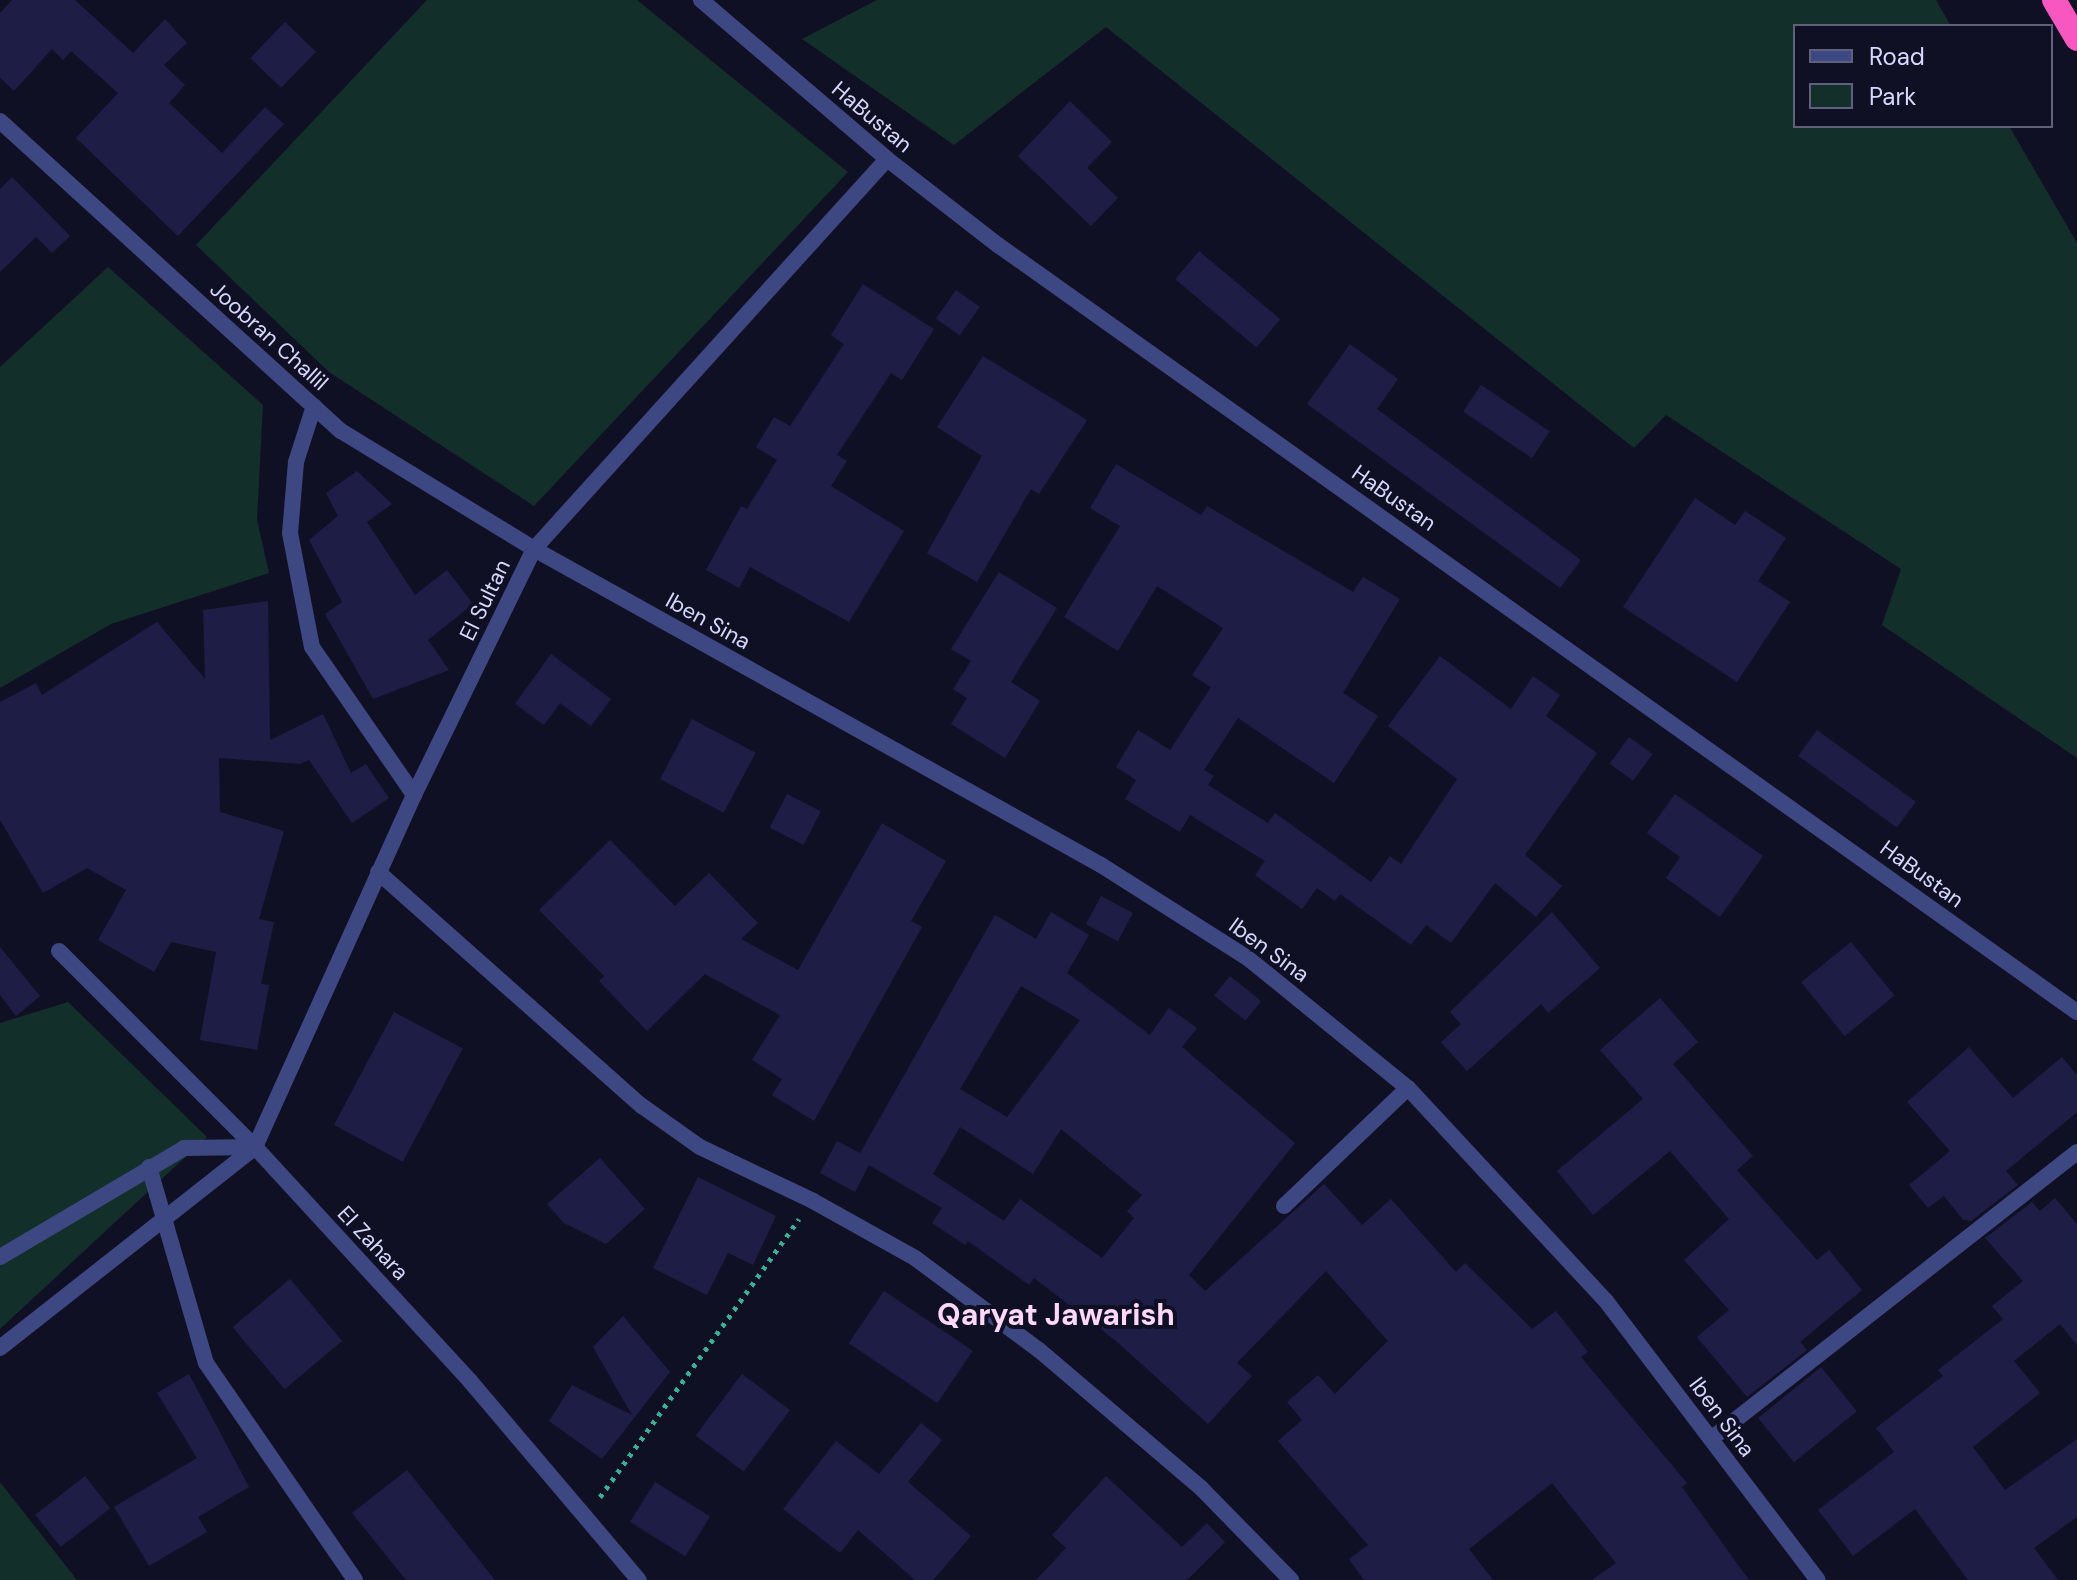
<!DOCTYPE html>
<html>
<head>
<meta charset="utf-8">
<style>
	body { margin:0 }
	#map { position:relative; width:2077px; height:1580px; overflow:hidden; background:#101025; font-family:"DM Sans",sans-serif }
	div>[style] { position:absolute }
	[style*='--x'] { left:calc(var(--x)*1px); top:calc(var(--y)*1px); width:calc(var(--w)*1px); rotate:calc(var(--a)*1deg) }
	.green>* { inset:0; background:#132f29 }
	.building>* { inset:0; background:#1e1d45; transform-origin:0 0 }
	.path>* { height:5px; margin-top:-2.5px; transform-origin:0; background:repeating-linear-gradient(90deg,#35b294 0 4px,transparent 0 10px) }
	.lane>* { height:16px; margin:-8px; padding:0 8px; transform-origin:8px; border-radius:8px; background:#3d4782 }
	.street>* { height:16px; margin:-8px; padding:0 8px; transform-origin:8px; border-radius:8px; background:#3d4782 }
	.highway>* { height:24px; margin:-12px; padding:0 12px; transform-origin:12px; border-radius:12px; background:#f857c1 }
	span { translate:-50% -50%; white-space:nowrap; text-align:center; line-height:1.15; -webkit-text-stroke:8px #101025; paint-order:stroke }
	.street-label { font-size:22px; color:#d6d9fd }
	.district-label { font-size:30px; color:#fdd8f7; font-weight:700 }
	.legend { position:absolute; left:1793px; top:24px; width:260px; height:104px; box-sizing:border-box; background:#101025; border:2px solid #5f607b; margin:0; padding:10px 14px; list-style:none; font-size:24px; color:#d6d9fd }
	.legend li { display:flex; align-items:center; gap:16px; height:40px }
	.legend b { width:40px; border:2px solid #5f607b }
</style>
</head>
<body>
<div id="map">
	<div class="green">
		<i style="clip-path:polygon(427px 0,637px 0,848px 172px,534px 506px,329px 372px,196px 245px)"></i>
		<i style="clip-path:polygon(877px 0,1936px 0,1951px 26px,1795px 26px,1795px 126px,2009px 126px,2077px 243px,2077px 758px,1882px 625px,1901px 569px,1666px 415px,1634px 448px,1106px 27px,954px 145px,802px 39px)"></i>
		<i style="clip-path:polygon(108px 267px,263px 405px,257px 520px,269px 573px,111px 624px,0 688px,0 367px)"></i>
		<i style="clip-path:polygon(68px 1002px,207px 1137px,0 1329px,0 1023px)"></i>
		<i style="clip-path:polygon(0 1482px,77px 1580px,0 1580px)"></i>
	</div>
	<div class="building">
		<i style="clip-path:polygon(12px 0,75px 0,133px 53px,165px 19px,187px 43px,164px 65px,185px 85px,169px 103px,222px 153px,265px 107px,284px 124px,178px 236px,76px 138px,118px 93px,71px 51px,63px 60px,52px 49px,14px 91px,0 78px,0 13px)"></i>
		<i style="left:285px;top:22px;width:43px;height:50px;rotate:44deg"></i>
		<i style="clip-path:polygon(1070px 101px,1112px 142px,1087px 168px,1118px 198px,1091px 226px,1018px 156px)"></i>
		<i style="clip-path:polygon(12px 177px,70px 236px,52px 253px,36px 237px,0 272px,0 189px)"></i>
		<i style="left:1199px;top:251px;width:106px;height:37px;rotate:40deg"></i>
		<i style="clip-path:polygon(863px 284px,934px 329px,902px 380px,891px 373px,837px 455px,847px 461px,831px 486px,904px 531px,849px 622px,750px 567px,739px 588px,706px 570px,741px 506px,747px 509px,777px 460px,756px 447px,774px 417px,790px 426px,844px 344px,831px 335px)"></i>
		<i style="left:956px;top:290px;width:29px;height:35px;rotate:35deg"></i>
		<i style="clip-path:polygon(1350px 344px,1398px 379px,1377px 409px,1581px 560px,1560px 588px,1307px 404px)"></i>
		<i style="clip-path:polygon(983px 356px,1087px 420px,1039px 494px,1031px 489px,977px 582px,927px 553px,982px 456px,937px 427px)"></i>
		<i style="left:1481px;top:385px;width:83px;height:32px;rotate:34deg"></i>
		<i style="clip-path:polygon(1116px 464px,1201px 515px,1207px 506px,1353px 592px,1363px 577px,1400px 599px,1343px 693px,1378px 716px,1334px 783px,1238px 718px,1204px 770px,1214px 776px,1208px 785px,1268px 823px,1275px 813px,1371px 882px,1390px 856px,1401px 864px,1457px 779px,1388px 726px,1440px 656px,1511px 709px,1533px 676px,1560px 695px,1546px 716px,1597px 753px,1525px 855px,1562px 886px,1536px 917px,1495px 883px,1451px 943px,1426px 925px,1411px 945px,1340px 894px,1335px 901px,1317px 888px,1302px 909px,1255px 875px,1265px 861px,1190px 815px,1180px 832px,1125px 799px,1136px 780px,1116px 767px,1138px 730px,1170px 750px,1211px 687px,1192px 675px,1223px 628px,1157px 586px,1118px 651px,1064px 617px,1120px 526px,1090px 508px)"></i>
		<i style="clip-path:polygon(357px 471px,392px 504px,367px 522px,415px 595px,447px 570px,473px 604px,428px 640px,449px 670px,373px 699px,325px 614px,342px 602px,309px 540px,338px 516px,326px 493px)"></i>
		<i style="clip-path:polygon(1695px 498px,1735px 525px,1745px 511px,1786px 538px,1758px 581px,1790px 602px,1737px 682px,1623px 607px)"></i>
		<i style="clip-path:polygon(999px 572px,1057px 608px,1011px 682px,1040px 701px,1005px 758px,951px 724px,967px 698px,953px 689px,971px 661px,951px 649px)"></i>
		<i style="clip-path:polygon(268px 601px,270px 740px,323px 714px,351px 773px,366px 764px,389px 798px,352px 823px,309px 760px,300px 764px,219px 758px,220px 812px,284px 831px,259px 919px,274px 922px,261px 984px,269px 985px,257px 1050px,200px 1040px,216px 952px,171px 942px,154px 972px,98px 940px,126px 890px,87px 868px,43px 893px,0 820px,0 702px,36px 683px,42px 695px,157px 622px,205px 679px,203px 610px)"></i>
		<i style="clip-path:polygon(551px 654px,611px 699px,591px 726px,560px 703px,544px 725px,515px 704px)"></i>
		<i style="left:692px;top:719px;width:72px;height:68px;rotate:28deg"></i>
		<i style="left:1817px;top:730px;width:122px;height:32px;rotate:36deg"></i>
		<i style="left:1629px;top:737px;width:29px;height:33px;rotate:36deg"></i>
		<i style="left:787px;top:794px;width:38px;height:38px;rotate:27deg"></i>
		<i style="clip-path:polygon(1675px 794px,1763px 856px,1720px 917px,1666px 878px,1680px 857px,1647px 833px)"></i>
		<i style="clip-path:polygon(882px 823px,946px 861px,911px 921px,922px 927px,814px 1121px,772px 1095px,782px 1079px,752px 1060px,780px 1015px,705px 974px,647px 1031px,599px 981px,604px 976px,539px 910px,610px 840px,675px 906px,709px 873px,758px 923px,741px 939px,798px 970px)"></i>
		<i style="left:1101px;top:896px;width:36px;height:32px;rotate:28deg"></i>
		<i style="clip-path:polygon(evenodd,1051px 912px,1089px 935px,1067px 973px,1150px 1035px,1169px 1008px,1197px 1028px,1182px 1047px,1295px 1143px,1189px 1275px,1205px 1291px,1324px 1184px,1362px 1225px,1391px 1199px,1456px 1272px,1465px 1263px,1532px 1329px,1556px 1311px,1588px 1352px,1581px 1357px,1687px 1483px,1682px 1487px,1749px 1580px,1592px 1580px,1616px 1563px,1552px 1483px,1469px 1549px,1493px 1580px,1364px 1580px,1349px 1559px,1368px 1545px,1278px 1441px,1302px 1420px,1287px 1402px,1318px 1375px,1335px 1394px,1388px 1341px,1326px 1271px,1237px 1363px,1252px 1376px,1208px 1424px,1116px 1341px,1034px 1278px,1029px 1285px,968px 1241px,965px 1245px,932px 1223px,942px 1208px,869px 1165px,855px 1192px,820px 1173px,837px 1141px,860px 1153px,995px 915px,1036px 939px,1051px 912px,1021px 986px,1080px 1020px,1007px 1117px,960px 1089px,1021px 986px,1051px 912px,960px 1127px,1033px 1174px,1061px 1129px,1142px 1195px,1127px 1211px,1134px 1218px,1102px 1258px,1020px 1199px,1004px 1221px,933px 1174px,960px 1127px)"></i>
		<i style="clip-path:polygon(1552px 912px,1600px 968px,1548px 1013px,1541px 1004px,1467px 1071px,1441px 1042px,1461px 1024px,1450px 1012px)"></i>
		<i style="left:1851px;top:942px;width:69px;height:64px;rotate:51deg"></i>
		<i style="clip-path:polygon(0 947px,40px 996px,16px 1016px,0 995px)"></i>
		<i style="left:1230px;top:976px;width:40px;height:25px;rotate:39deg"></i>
		<i style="clip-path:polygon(1660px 998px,1698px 1042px,1673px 1064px,1753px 1156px,1737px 1170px,1817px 1260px,1829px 1250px,1862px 1290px,1800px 1342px,1807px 1350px,1747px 1397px,1697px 1337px,1729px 1310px,1684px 1260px,1729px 1219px,1670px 1151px,1593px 1215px,1557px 1171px,1643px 1099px,1600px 1050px)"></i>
		<i style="left:394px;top:1012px;width:78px;height:128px;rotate:28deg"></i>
		<i style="clip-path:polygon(1969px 1047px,2013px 1098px,2062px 1057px,2077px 1075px,2077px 1112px,2006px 1171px,2018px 1185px,1971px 1221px,1963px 1220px,1944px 1196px,1928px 1208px,1909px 1185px,1950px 1151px,1907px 1102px)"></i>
		<i style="clip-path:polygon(600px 1158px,645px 1209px,606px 1244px,564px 1223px,547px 1204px)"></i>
		<i style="clip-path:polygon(698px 1177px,776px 1216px,753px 1265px,728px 1253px,707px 1295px,653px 1268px)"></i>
		<i style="clip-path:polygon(2055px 1198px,2077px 1224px,2077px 1345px,2060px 1324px,2014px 1361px,2040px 1393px,1973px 1447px,2005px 1490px,2077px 1439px,2077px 1517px,2034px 1548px,2058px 1580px,1968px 1580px,1915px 1509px,1853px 1556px,1818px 1510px,1894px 1452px,1876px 1428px,1943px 1376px,1938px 1370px,2003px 1319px,1992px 1306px,2023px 1281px,1985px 1238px,2032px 1202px,2040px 1211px)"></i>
		<i style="left:290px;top:1279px;width:81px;height:75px;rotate:50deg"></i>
		<i style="left:884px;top:1291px;width:107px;height:63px;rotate:34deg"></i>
		<i style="clip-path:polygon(623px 1316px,670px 1372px,602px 1459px,549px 1421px,572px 1385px,632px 1415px,593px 1347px)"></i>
		<i style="left:1821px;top:1367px;width:57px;height:81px;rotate:51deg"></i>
		<i style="clip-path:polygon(189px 1374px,249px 1487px,198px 1517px,207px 1532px,149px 1566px,114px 1507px,197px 1458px,157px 1393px)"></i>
		<i style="left:742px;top:1374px;width:60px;height:77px;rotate:37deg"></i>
		<i style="clip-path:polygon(921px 1423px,942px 1440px,908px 1482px,971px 1536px,933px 1580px,915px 1580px,858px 1530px,840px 1553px,783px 1509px,836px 1441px,879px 1474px)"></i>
		<i style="clip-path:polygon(407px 1470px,495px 1580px,406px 1580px,352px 1513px)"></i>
		<i style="left:85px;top:1476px;width:41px;height:63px;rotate:52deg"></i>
		<i style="clip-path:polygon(1106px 1476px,1182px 1547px,1207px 1523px,1225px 1542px,1187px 1580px,1036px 1580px,1066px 1548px,1052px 1535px)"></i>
		<i style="left:655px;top:1482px;width:65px;height:47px;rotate:32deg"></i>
	</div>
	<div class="path">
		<i style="--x:600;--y:1497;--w:342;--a:-54.4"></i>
	</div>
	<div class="lane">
		<i style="--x:149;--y:1167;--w:204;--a:73.8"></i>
		<i style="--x:206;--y:1363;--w:263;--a:55.5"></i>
		<i style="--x:1284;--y:1206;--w:171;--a:-43.6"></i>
		<i style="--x:0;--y:1348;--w:325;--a:-38.2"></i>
		<i style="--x:1711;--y:1439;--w:465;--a:-38.1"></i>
	</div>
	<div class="street">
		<i style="--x:701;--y:0;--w:245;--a:40.5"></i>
		<i style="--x:887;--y:159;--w:140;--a:37.8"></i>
		<i style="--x:998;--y:245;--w:1324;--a:35.41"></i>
		<i style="--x:0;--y:121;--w:461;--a:42.3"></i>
		<i style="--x:341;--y:431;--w:226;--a:31.4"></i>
		<i style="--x:534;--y:549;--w:649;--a:29.13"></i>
		<i style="--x:1101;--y:865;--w:175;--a:32.4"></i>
		<i style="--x:1249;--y:959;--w:205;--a:39.1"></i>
		<i style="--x:1408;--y:1088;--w:291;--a:47.1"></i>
		<i style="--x:1606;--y:1301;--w:350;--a:52.8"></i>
		<i style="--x:314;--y:406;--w:59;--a:107.8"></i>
		<i style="--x:296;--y:462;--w:71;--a:94.8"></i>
		<i style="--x:290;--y:533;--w:116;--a:79.1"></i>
		<i style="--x:312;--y:647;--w:180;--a:55.4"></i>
		<i style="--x:378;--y:872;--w:353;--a:41.6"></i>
		<i style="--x:642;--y:1106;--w:71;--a:35.3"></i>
		<i style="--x:700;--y:1147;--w:125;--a:25.5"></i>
		<i style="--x:813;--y:1201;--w:117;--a:29.2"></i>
		<i style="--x:915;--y:1258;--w:154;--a:36.6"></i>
		<i style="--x:1039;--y:1350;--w:213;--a:40.4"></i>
		<i style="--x:1201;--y:1488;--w:129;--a:45.6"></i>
		<i style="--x:59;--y:951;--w:277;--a:45"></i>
		<i style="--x:255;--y:1147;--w:318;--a:47.4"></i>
		<i style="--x:470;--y:1381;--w:261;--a:49.7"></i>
		<i style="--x:0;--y:1257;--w:214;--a:-30.6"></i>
		<i style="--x:184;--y:1148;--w:71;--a:-0.8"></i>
		<i style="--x:255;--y:1147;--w:386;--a:-65.7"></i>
		<i style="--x:414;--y:795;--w:274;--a:-64"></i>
		<i style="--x:534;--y:549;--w:526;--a:-47.85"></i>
	</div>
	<div class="highway">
		<i style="--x:2054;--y:0;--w:45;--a:59.5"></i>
	</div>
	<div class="street-label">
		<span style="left:872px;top:117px;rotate:40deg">HaBustan</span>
		<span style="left:269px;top:336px;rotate:42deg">Joobran Challil</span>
		<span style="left:1394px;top:498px;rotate:35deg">HaBustan</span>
		<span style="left:485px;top:600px;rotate:-64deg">El Sultan</span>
		<span style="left:708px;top:621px;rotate:29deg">Iben Sina</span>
		<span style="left:1922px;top:874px;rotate:36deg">HaBustan</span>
		<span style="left:1269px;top:950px;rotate:36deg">Iben Sina</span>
		<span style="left:373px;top:1243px;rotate:47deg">El Zahara</span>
		<span style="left:1722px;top:1417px;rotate:53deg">Iben Sina</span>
	</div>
	<div class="district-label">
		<span style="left:1056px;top:1315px">Qaryat Jawarish</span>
	</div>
	<ul class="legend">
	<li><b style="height:10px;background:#3d4782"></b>Road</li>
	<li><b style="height:22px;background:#132f29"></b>Park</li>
	</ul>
</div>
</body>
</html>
